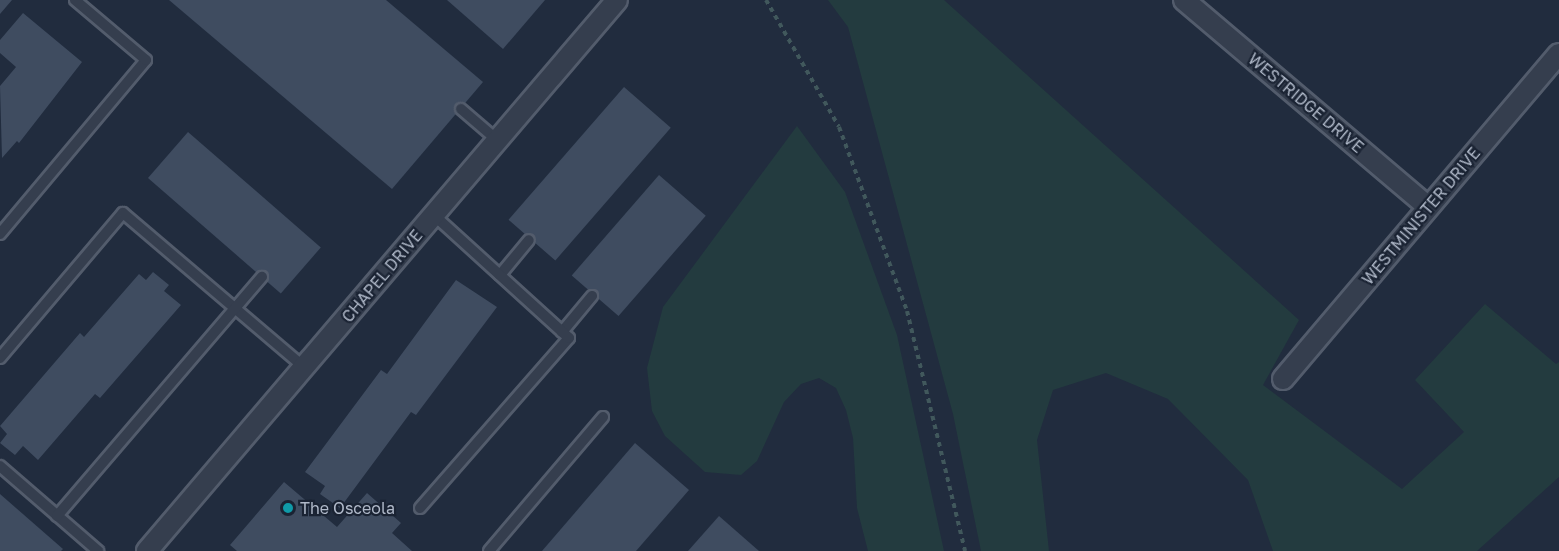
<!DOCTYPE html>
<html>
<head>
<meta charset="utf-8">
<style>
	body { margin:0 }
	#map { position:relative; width:1559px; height:551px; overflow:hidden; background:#212c3e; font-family:"Golos Text",sans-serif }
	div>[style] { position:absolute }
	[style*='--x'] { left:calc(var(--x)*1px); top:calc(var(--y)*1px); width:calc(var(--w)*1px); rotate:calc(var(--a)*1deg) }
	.green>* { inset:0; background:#233b3f }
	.building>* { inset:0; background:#3f4c60; transform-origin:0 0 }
	.path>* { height:4px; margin-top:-2px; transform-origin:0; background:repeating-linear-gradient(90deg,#41585c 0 4.5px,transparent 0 9px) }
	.roads { filter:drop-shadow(2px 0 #535c6c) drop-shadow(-2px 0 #535c6c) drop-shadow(0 2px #535c6c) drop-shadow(0 -2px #535c6c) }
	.service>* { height:10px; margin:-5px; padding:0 5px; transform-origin:5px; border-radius:5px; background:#353e4e }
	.minor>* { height:20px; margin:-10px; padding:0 10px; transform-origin:10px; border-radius:10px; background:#353e4e }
	.dots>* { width:16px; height:16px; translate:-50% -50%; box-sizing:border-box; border:3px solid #1a2333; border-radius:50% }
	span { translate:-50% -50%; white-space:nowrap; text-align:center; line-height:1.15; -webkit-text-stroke:4.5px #1a2333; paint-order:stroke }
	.street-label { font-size:16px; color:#b0b9c9 }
	.poi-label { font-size:16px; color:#b0b9c9 }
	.left { translate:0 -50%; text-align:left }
</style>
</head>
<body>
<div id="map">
	<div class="green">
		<i style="clip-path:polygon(828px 0,944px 0,1299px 320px,1263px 385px,1402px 489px,1464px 432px,1415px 380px,1485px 304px,1556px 364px,1559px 362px,1559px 477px,1477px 551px,1273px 551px,1248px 480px,1168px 399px,1106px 373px,1053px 390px,1037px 440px,1049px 551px,981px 551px,953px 414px,848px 27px)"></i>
		<i style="clip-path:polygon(797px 126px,845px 192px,897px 335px,944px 551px,868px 551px,857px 508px,853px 438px,846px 410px,836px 388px,819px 378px,801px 384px,784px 402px,757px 461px,741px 475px,705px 472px,665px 436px,652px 411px,647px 368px,663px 307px)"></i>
	</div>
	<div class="building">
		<i style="clip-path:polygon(0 0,12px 0,0 14px)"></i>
		<i style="clip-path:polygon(169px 0,386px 0,483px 82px,392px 189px)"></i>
		<i style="clip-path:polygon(447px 0,545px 0,503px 49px)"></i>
		<i style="clip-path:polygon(23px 13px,82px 62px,19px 143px,17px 141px,2px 158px,0 86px,16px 67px,0 53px,0 40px)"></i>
		<i style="left:624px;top:87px;width:62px;height:176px;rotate:41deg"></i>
		<i style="left:188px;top:132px;width:176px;height:61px;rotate:41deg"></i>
		<i style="left:659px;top:175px;width:62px;height:133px;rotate:41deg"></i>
		<i style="clip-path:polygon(153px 272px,169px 285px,164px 291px,181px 305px,100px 398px,95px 394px,38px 460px,23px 446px,15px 455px,0 443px,7px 434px,0 426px,80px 333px,84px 337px,139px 274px,146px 280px)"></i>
		<i style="clip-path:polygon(456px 280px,497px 307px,416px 415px,411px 412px,340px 508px,320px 494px,325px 486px,305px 472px,381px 370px,387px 374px)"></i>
		<i style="clip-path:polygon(635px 443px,689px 490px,636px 551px,542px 551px)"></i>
		<i style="clip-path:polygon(284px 482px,337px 527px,367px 493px,401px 523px,392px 533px,412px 551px,237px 551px,230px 545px)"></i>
		<i style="clip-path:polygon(0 494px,63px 549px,61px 551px,0 551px)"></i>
		<i style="clip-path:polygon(719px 516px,759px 551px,688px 551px)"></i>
	</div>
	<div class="path">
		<i style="--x:766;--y:0;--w:146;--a:60.1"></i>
		<i style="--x:839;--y:127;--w:196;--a:69.7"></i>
		<i style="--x:907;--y:311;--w:247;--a:76.4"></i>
	</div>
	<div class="roads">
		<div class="service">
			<i style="--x:461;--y:109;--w:48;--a:40.7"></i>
			<i style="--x:0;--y:234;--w:227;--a:-50"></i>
			<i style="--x:146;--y:60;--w:93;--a:-139.8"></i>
			<i style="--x:500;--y:275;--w:45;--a:-50.4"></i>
			<i style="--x:562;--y:332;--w:47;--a:-50.2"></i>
			<i style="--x:0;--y:358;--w:190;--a:-49.7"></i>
			<i style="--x:123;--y:213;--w:238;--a:40.4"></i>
			<i style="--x:0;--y:466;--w:130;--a:40.9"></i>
			<i style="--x:420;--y:508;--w:226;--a:-48.8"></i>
			<i style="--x:569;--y:338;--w:183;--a:-137.7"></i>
			<i style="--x:57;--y:516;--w:315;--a:-49.4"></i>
			<i style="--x:489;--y:551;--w:176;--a:-49.6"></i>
		</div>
		<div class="minor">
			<i style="--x:1184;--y:0;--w:320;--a:40.3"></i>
			<i style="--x:1283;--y:379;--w:426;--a:-49.7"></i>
			<i style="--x:147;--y:551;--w:724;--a:-49.54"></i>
		</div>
	</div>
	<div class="dots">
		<i style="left:288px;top:508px;background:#0f9aa8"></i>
	</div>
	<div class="street-label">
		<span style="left:1306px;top:103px;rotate:40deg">WESTRIDGE DRIVE</span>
		<span style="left:1421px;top:216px;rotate:-50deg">WESTMINISTER DRIVE</span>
		<span style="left:382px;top:276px;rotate:-50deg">CHAPEL DRIVE</span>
	</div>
	<div class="poi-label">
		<span class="left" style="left:300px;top:508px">The Osceola</span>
	</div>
</div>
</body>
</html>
